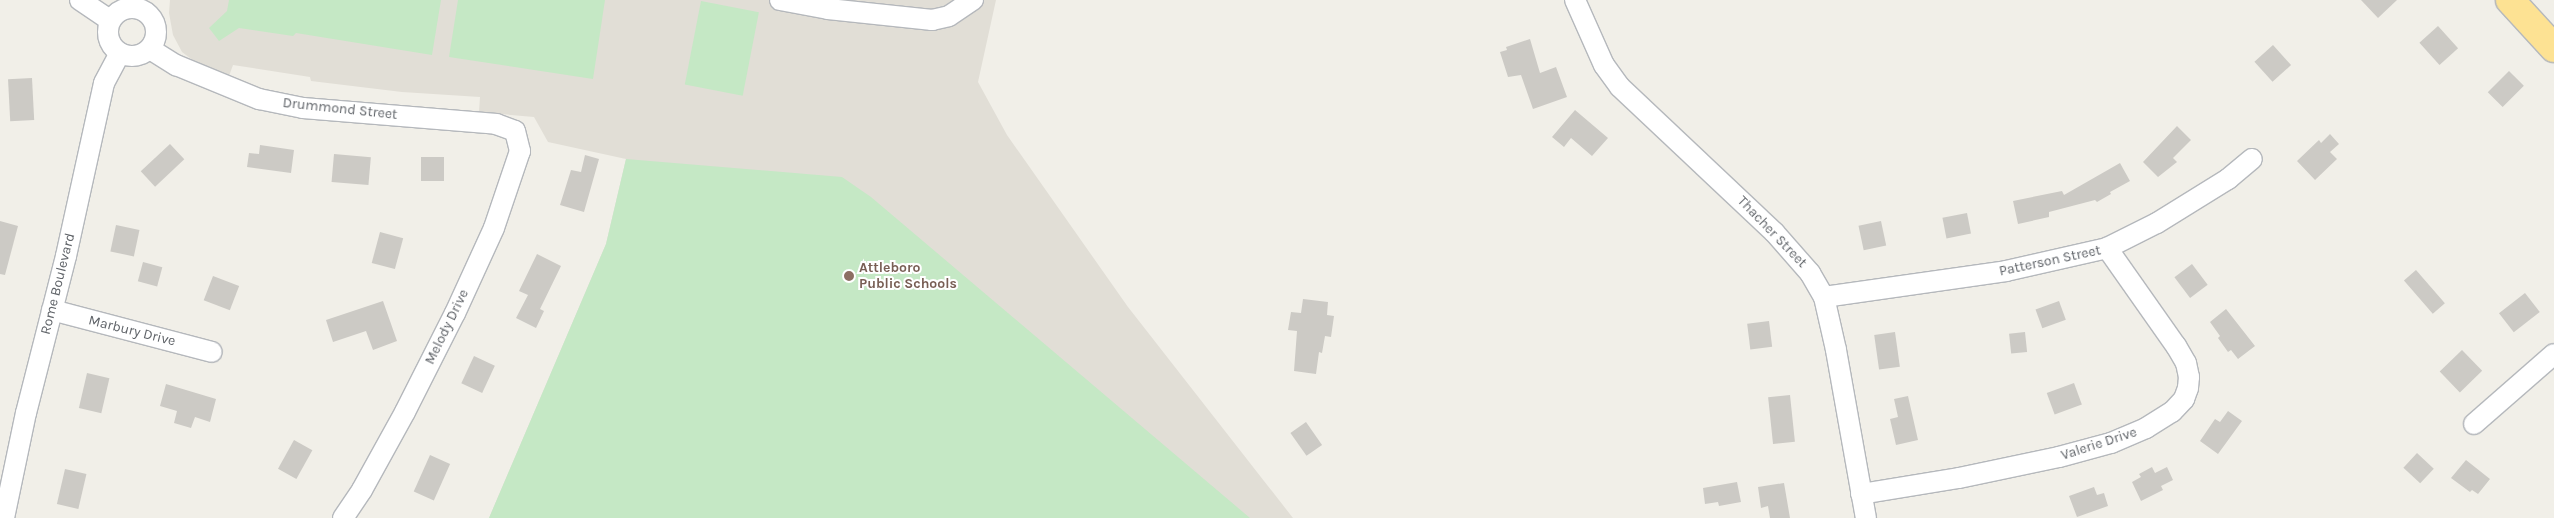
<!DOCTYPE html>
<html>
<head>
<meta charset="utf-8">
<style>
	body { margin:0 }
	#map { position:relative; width:2554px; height:518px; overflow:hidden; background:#f1efe8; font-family:Karla,sans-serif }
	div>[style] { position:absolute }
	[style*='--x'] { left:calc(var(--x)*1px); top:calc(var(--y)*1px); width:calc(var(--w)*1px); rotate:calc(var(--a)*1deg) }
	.education>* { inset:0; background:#e1ded6 }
	.green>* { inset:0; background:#c5e8c5; transform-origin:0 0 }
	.building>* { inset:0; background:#cccac5; transform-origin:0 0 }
	.roads { filter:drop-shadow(1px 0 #b5b8bc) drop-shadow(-1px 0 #b5b8bc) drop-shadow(0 1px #b5b8bc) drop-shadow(0 -1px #b5b8bc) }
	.minor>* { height:20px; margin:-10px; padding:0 10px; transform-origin:10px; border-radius:10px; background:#fff }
	.minor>.ring { margin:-10px; padding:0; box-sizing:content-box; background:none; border:20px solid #fff; border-radius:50% }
	.highway>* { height:28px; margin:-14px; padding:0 14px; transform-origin:14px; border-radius:14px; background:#fde293 }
	.dots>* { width:14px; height:14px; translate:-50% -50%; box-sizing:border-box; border:2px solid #fff; border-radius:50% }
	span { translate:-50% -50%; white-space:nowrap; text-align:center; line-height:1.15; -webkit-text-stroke:4px #fff; paint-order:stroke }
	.street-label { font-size:14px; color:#5f6368 }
	.education-label { font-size:14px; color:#785e54; font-weight:700 }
	.left { translate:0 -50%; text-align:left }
</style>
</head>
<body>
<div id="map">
	<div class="education">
		<i style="clip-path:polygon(170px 0,996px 0,978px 82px,1007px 135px,1128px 307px,1293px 518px,489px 518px,606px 244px,626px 159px,548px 142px,534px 117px,479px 112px,480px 97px,402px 92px,311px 81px,310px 77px,233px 65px,229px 76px,194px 61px,182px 52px,173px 35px,169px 13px)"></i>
	</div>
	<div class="green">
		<i style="clip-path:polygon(229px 0,441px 0,432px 55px,296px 33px,293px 36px,239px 28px,219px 41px,209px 28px,227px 11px)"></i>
		<i style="clip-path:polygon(458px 0,605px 0,593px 79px,449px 57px)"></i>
		<i style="left:701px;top:1px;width:59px;height:85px;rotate:11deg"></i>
		<i style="clip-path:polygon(626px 159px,842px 177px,871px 197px,1250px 518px,489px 518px,606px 244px)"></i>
	</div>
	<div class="building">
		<i style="clip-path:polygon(2361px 0,2397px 0,2378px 18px)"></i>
		<i style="left:2438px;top:26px;width:30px;height:25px;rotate:48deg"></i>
		<i style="clip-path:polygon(1530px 39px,1540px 73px,1556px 67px,1567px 97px,1533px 109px,1521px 75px,1508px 77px,1500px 52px,1507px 50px,1506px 47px)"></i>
		<i style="left:2273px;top:45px;width:27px;height:25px;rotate:48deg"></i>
		<i style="left:2509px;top:71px;width:21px;height:30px;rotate:45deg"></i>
		<i style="left:32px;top:78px;width:42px;height:24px;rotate:87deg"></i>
		<i style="clip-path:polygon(1575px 110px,1608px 138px,1592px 156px,1571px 138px,1564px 147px,1552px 137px)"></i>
		<i style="clip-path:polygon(2177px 126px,2191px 140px,2173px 158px,2177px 162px,2158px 177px,2143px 162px)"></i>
		<i style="clip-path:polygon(2330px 134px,2339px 144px,2330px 152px,2337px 159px,2315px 180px,2297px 161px,2319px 140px,2321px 143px)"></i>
		<i style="left:170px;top:144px;width:21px;height:40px;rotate:47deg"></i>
		<i style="clip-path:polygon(260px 145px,294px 150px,291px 173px,247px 167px,249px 153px,259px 154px)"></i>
		<i style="left:334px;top:154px;width:37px;height:28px;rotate:5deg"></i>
		<i style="clip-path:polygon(585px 155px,599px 159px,584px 212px,560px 205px,571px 170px,581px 172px)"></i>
		<i style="left:421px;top:157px;width:23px;height:24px"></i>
		<i style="clip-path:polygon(2120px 163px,2130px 181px,2110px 192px,2111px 194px,2097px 202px,2095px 200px,2049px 212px,2049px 217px,2018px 224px,2013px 201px,2062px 191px,2064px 195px)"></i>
		<i style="left:1967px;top:213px;width:21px;height:25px;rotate:79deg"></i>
		<i style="clip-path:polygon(0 221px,18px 226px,5px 275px,0 274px)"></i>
		<i style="left:1881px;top:221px;width:25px;height:23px;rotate:78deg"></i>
		<i style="left:116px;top:225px;width:24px;height:27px;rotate:12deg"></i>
		<i style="left:380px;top:232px;width:24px;height:32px;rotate:15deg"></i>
		<i style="clip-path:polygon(537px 254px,561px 266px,540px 309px,544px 311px,536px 328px,516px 318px,528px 295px,519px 291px)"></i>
		<i style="left:143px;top:262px;width:20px;height:20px;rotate:15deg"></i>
		<i style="left:2192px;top:264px;width:26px;height:22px;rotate:53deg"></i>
		<i style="left:2416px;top:270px;width:44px;height:16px;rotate:49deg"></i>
		<i style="left:213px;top:276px;width:28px;height:26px;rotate:21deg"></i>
		<i style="left:2525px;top:293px;width:24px;height:33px;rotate:52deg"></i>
		<i style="clip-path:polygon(1303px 299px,1328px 302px,1327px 315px,1334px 316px,1331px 337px,1325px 336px,1322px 353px,1319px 352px,1316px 374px,1294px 371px,1297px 331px,1288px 330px,1291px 312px,1301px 313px)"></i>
		<i style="clip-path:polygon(383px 301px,397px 341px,373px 350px,366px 331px,333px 342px,326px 320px)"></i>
		<i style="left:2059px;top:301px;width:20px;height:25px;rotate:70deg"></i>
		<i style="clip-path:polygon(2226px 309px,2255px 346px,2238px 359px,2231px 350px,2228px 352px,2218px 338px,2220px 336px,2210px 322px)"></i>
		<i style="left:1769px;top:321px;width:26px;height:22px;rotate:83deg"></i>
		<i style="left:1895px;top:332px;width:35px;height:21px;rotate:82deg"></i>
		<i style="left:2025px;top:332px;width:20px;height:16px;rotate:84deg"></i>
		<i style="left:2462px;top:350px;width:29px;height:31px;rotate:46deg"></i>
		<i style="left:474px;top:356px;width:23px;height:30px;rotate:25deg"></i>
		<i style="left:87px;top:373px;width:23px;height:36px;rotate:13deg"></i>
		<i style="left:2074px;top:383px;width:23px;height:29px;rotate:70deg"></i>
		<i style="clip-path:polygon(166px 384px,216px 399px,210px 422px,195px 417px,191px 428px,174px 423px,177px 411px,160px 406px)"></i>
		<i style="left:1790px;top:395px;width:47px;height:22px;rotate:84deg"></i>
		<i style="clip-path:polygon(1908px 396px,1918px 440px,1896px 445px,1890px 419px,1898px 417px,1894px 399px)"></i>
		<i style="clip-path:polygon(2228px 411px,2242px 421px,2218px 454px,2200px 441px,2215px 419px,2220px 422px)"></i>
		<i style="left:1306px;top:422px;width:28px;height:19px;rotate:55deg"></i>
		<i style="left:294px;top:440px;width:21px;height:33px;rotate:29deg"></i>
		<i style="left:2417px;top:453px;width:23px;height:20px;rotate:43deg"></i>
		<i style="left:430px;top:455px;width:22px;height:40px;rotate:24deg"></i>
		<i style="clip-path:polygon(2466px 460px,2490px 479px,2478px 494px,2472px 490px,2470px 492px,2451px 478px)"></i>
		<i style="clip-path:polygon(2152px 467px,2155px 473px,2167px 467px,2173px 480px,2161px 486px,2163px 490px,2141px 501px,2132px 482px,2141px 477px,2139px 474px)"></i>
		<i style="left:65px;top:469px;width:22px;height:36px;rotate:13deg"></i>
		<i style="clip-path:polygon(1737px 482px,1741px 502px,1719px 506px,1718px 502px,1705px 504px,1703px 488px)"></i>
		<i style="clip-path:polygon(1784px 483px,1790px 518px,1770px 518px,1768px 506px,1761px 508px,1758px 487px)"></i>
		<i style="clip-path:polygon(2094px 487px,2097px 495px,2104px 493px,2108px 506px,2077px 517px,2069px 496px)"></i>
	</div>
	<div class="roads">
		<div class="minor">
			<i style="--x:80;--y:0;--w:36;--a:34"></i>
			<i style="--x:780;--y:0;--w:49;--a:10.6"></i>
			<i style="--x:828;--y:9;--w:105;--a:6"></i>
			<i style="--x:932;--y:20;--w:17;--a:-13"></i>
			<i style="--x:949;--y:16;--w:29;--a:-34"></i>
			<i style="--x:1575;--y:0;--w:71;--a:66"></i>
			<i style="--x:1604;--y:65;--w:27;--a:54"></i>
			<i style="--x:1620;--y:87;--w:212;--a:43.3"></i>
			<i style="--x:1774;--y:232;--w:55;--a:48.7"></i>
			<i style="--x:1810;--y:273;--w:28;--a:60"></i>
			<i style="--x:1824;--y:297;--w:54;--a:77.2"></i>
			<i style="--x:1836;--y:350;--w:171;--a:79.9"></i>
			<i class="ring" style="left:108px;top:8px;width:28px;height:28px"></i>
			<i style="--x:150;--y:49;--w:31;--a:32"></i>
			<i style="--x:176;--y:65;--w:90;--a:22.3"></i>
			<i style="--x:259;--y:99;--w:45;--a:11.6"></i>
			<i style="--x:303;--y:108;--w:194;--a:4.7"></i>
			<i style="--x:496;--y:124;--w:20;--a:20"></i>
			<i style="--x:515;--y:131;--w:21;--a:76"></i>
			<i style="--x:520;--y:151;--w:81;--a:108.7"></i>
			<i style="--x:494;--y:228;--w:94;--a:114.6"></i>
			<i style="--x:455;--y:313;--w:111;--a:116.8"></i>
			<i style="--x:405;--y:412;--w:89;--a:118.9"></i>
			<i style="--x:362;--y:490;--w:34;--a:124"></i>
			<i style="--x:1824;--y:297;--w:184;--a:-8.1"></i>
			<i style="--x:2006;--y:271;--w:104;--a:-12.8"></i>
			<i style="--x:2107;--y:248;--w:56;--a:-26.6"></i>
			<i style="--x:2157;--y:223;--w:84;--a:-31.8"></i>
			<i style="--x:2228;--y:179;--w:31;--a:-40"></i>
			<i style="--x:52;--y:310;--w:165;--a:14.7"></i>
			<i style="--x:2474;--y:424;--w:106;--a:-41.2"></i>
			<i style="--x:1861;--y:494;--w:99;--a:-9.3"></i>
			<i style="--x:1959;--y:478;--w:102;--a:-11.9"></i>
			<i style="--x:2059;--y:457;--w:54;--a:-15.1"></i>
			<i style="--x:2111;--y:443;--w:38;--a:-23"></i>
			<i style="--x:2146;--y:428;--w:31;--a:-32"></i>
			<i style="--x:2172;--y:412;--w:18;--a:-47"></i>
			<i style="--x:2184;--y:399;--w:12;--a:-70"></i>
			<i style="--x:2188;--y:388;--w:11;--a:-85"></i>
			<i style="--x:2189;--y:377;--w:14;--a:-102"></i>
			<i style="--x:2186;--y:363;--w:20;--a:-120"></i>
			<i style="--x:2176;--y:346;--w:120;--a:-125.1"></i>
			<i style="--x:4;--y:518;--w:107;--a:-78.2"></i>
			<i style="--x:26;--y:413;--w:162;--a:-75.7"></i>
			<i style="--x:66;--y:256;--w:177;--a:-77.6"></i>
			<i style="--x:104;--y:83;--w:34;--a:-62"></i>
		</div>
		<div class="highway">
			<i style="--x:2510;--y:0;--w:65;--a:47.5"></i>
		</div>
	</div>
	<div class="dots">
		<i style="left:849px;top:276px;background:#8d6e63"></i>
	</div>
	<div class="street-label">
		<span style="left:340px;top:109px;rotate:6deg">Drummond Street</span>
		<span style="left:1772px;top:232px;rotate:46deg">Thacher Street</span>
		<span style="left:2050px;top:261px;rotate:-12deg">Patterson Street</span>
		<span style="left:58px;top:284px;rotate:-76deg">Rome Boulevard</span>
		<span style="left:447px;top:327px;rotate:-64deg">Melody Drive</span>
		<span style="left:132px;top:331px;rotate:14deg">Marbury Drive</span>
		<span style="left:2099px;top:444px;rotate:-18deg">Valerie Drive</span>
	</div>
	<div class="education-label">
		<span class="left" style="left:859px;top:276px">Attleboro<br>Public Schools</span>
	</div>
</div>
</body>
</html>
